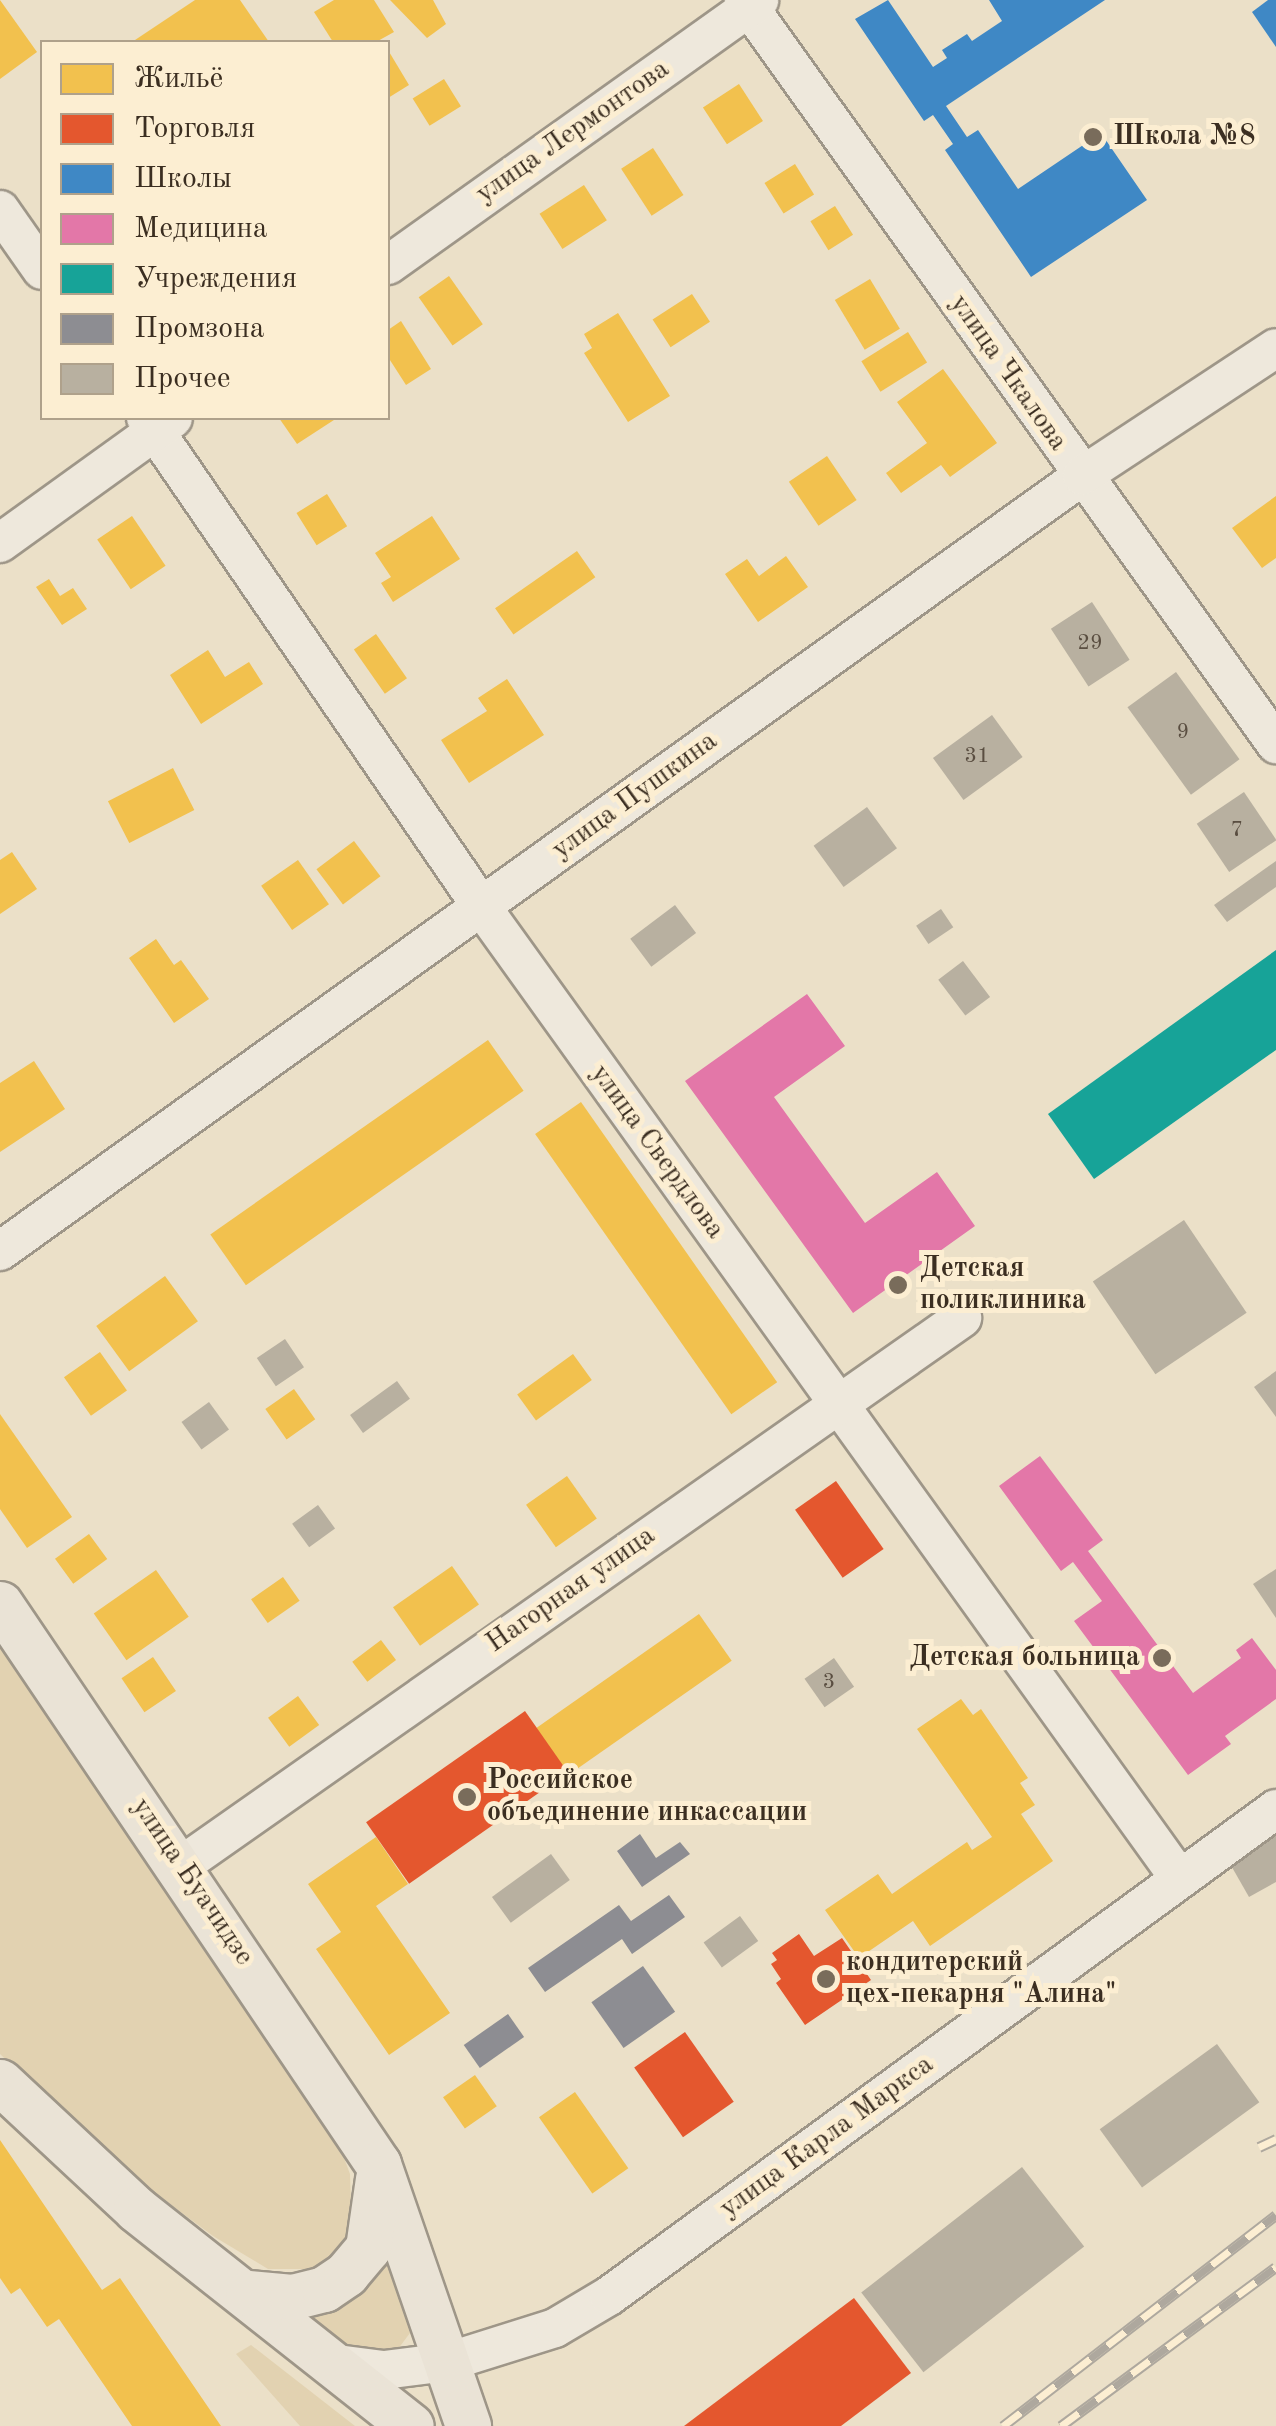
<!DOCTYPE html>
<html>
<head>
<meta charset="utf-8">
<style>
	body { margin:0 }
	#map { position:relative; width:1276px; height:2426px; overflow:hidden; background:#ebe0c8; font-family:"Old Standard TT",serif }
	div>[style] { position:absolute }
	[style*='--x'] { left:calc(var(--x)*1px); top:calc(var(--y)*1px); width:calc(var(--w)*1px); rotate:calc(var(--a)*1deg) }
	.green>* { inset:0; background:#e2d2b1 }
	.homes>* { inset:0; background:#f2c14e; transform-origin:0 0 }
	.shops>* { inset:0; background:#e4572e; transform-origin:0 0 }
	.schools>* { inset:0; background:#3f88c5 }
	.health>* { inset:0; background:#e377a8 }
	.public>* { inset:0; background:#17a398 }
	.industry>* { inset:0; background:#8d8d92; transform-origin:0 0 }
	.building>* { inset:0; background:#b8b0a0; transform-origin:0 0 }
	.roads { filter:drop-shadow(2px 0 #9e9688) drop-shadow(-2px 0 #9e9688) drop-shadow(0 2px #9e9688) drop-shadow(0 -2px #9e9688) }
	.minor>* { height:38px; margin:-19px; padding:0 19px; transform-origin:19px; border-radius:19px; background:#eee8dc }
	.major>* { height:45px; margin:-22.5px; padding:0 22.5px; transform-origin:22.5px; border-radius:22.5px; background:#eae3d6 }
	.rail>* { height:11px; margin-top:-5.5px; transform-origin:0; background:repeating-linear-gradient(90deg,#fceed2 0 22px,#aea89e 0 44px); box-sizing:border-box; border-block:2px solid #aea89e }
	.dots>* { width:28px; height:28px; translate:-50% -50%; box-sizing:border-box; border:5px solid #fceed2; border-radius:50% }
	span { translate:-50% -50%; white-space:nowrap; text-align:center; line-height:1.15; -webkit-text-stroke:10px #fceed2; paint-order:stroke }
	.number-label { font-size:22px; color:#5a4e41 }
	.number-label span { -webkit-text-stroke-width:0 }
	.street-label { font-size:28px; color:#3b2e21 }
	.poi-label { font-size:28px; color:#3b2e21; font-weight:700 }
	.left { translate:0 -50%; text-align:left }
	.right { translate:-100% -50%; text-align:right }
	.legend { position:absolute; left:40px; top:40px; width:350px; height:380px; box-sizing:border-box; background:#fceed2; border:2px solid #afa18b; margin:0; padding:12px 18px; list-style:none; font-size:30px; color:#3b2e21 }
	.legend li { display:flex; align-items:center; gap:20px; height:50px }
	.legend b { width:50px; border:2px solid #afa18b }
</style>
</head>
<body>
<div id="map">
	<div class="green">
		<i style="clip-path:polygon(0 1637px,322px 2098px,350px 2174px,352px 2236px,321px 2269px,268px 2269px,213px 2236px,120px 2167px,0 2054px)"></i>
		<i style="clip-path:polygon(385px 2246px,416px 2325px,395px 2353px,361px 2361px,299px 2309px)"></i>
		<i style="clip-path:polygon(251px 2345px,355px 2426px,300px 2426px,236px 2354px)"></i>
	</div>
	<div class="homes">
		<i style="clip-path:polygon(0 0,37px 52px,0 79px)"></i>
		<i style="clip-path:polygon(195px 0,240px 0,269px 42px,132px 42px)"></i>
		<i style="clip-path:polygon(334px 0,374px 0,394px 32px,376px 42px,333px 42px,314px 12px)"></i>
		<i style="clip-path:polygon(390px 0,433px 0,446px 24px,427px 38px)"></i>
		<i style="clip-path:polygon(388px 50px,409px 85px,388px 98px)"></i>
		<i style="left:444px;top:79px;width:32px;height:37px;rotate:58deg"></i>
		<i style="left:739px;top:84px;width:44px;height:43px;rotate:57deg"></i>
		<i style="left:653px;top:148px;width:56px;height:38px;rotate:57deg"></i>
		<i style="left:795px;top:164px;width:36px;height:36px;rotate:58deg"></i>
		<i style="left:584px;top:185px;width:42px;height:53px;rotate:57deg"></i>
		<i style="left:835px;top:206px;width:34px;height:29px;rotate:58deg"></i>
		<i style="left:449px;top:276px;width:59px;height:37px;rotate:55deg"></i>
		<i style="left:870px;top:279px;width:58px;height:41px;rotate:59deg"></i>
		<i style="left:692px;top:294px;width:33px;height:47px;rotate:57deg"></i>
		<i style="clip-path:polygon(618px 313px,670px 396px,628px 422px,584px 353px,592px 348px,584px 334px)"></i>
		<i style="clip-path:polygon(401px 321px,431px 369px,406px 385px,388px 357px,388px 330px)"></i>
		<i style="left:908px;top:332px;width:36px;height:55px;rotate:58deg"></i>
		<i style="clip-path:polygon(943px 369px,997px 443px,950px 477px,941px 465px,901px 493px,886px 473px,927px 443px,897px 402px)"></i>
		<i style="clip-path:polygon(279px 418px,337px 418px,297px 444px)"></i>
		<i style="left:827px;top:456px;width:53px;height:46px;rotate:56deg"></i>
		<i style="left:327px;top:494px;width:38px;height:36px;rotate:58deg"></i>
		<i style="clip-path:polygon(1276px 496px,1276px 558px,1262px 568px,1232px 528px)"></i>
		<i style="left:132px;top:516px;width:60px;height:42px;rotate:56deg"></i>
		<i style="clip-path:polygon(432px 516px,460px 559px,393px 602px,381px 583px,391px 577px,375px 553px)"></i>
		<i style="left:577px;top:551px;width:32px;height:100px;rotate:55deg"></i>
		<i style="clip-path:polygon(786px 556px,808px 587px,758px 622px,725px 574px,747px 559px,759px 576px)"></i>
		<i style="clip-path:polygon(49px 579px,60px 596px,73px 588px,87px 609px,62px 625px,36px 587px)"></i>
		<i style="left:376px;top:634px;width:54px;height:27px;rotate:55deg"></i>
		<i style="clip-path:polygon(208px 650px,225px 677px,249px 662px,263px 684px,201px 724px,170px 675px)"></i>
		<i style="clip-path:polygon(507px 679px,544px 735px,469px 783px,441px 740px,487px 711px,478px 698px)"></i>
		<i style="left:173px;top:768px;width:47px;height:73px;rotate:63deg"></i>
		<i style="left:354px;top:841px;width:44px;height:47px;rotate:53deg"></i>
		<i style="clip-path:polygon(12px 852px,37px 889px,0 914px,0 860px)"></i>
		<i style="left:298px;top:860px;width:54px;height:45px;rotate:55deg"></i>
		<i style="clip-path:polygon(156px 939px,174px 965px,181px 960px,209px 999px,174px 1023px,129px 958px)"></i>
		<i style="left:488px;top:1040px;width:62px;height:339px;rotate:55deg"></i>
		<i style="clip-path:polygon(34px 1061px,65px 1109px,0 1152px,0 1083px)"></i>
		<i style="left:581px;top:1102px;width:342px;height:56px;rotate:55deg"></i>
		<i style="left:165px;top:1276px;width:56px;height:85px;rotate:54deg"></i>
		<i style="left:100px;top:1352px;width:47px;height:44px;rotate:55deg"></i>
		<i style="left:573px;top:1354px;width:32px;height:69px;rotate:54deg"></i>
		<i style="left:294px;top:1389px;width:37px;height:35px;rotate:55deg"></i>
		<i style="clip-path:polygon(0 1414px,72px 1517px,27px 1548px,0 1509px)"></i>
		<i style="left:567px;top:1476px;width:52px;height:50px;rotate:55deg"></i>
		<i style="left:89px;top:1534px;width:31px;height:42px;rotate:54deg"></i>
		<i style="left:452px;top:1566px;width:47px;height:72px;rotate:55deg"></i>
		<i style="left:156px;top:1570px;width:57px;height:76px;rotate:55deg"></i>
		<i style="left:283px;top:1577px;width:29px;height:39px;rotate:55deg"></i>
		<i style="left:699px;top:1614px;width:57px;height:199px;rotate:55deg"></i>
		<i style="left:381px;top:1640px;width:25px;height:36px;rotate:53deg"></i>
		<i style="left:153px;top:1657px;width:41px;height:38px;rotate:56deg"></i>
		<i style="left:298px;top:1696px;width:36px;height:37px;rotate:54deg"></i>
		<i style="clip-path:polygon(961px 1699px,973px 1715px,981px 1709px,1028px 1778px,1020px 1783px,1035px 1805px,1021px 1814px,1053px 1861px,930px 1946px,913px 1921px,859px 1958px,825px 1910px,878px 1874px,892px 1894px,967px 1842px,972px 1850px,992px 1837px,917px 1729px)"></i>
		<i style="clip-path:polygon(376px 1837px,408px 1884px,376px 1906px,450px 2013px,389px 2055px,316px 1949px,341px 1932px,308px 1884px)"></i>
		<i style="left:475px;top:2075px;width:38px;height:39px;rotate:55deg"></i>
		<i style="left:575px;top:2092px;width:93px;height:44px;rotate:55deg"></i>
		<i style="clip-path:polygon(0 2140px,102px 2290px,120px 2278px,221px 2426px,132px 2426px,59px 2319px,47px 2327px,20px 2288px,11px 2294px,0 2278px)"></i>
	</div>
	<div class="shops">
		<i style="left:836px;top:1481px;width:83px;height:50px;rotate:55deg"></i>
		<i style="left:525px;top:1711px;width:75px;height:194px;rotate:55deg"></i>
		<i style="clip-path:polygon(799px 1934px,814px 1956px,842px 1938px,871px 1980px,805px 2025px,776px 1983px,781px 1979px,771px 1964px,777px 1960px,772px 1953px)"></i>
		<i style="left:685px;top:2032px;width:85px;height:62px;rotate:55deg"></i>
		<i style="clip-path:polygon(854px 2298px,911px 2373px,841px 2426px,684px 2426px)"></i>
	</div>
	<div class="schools">
		<i style="clip-path:polygon(888px 0,933px 67px,947px 58px,942px 50px,967px 34px,972px 41px,1002px 21px,989px 0,1105px 0,946px 106px,967px 137px,978px 130px,1018px 189px,1101px 133px,1147px 200px,1031px 277px,945px 150px,953px 144px,933px 115px,924px 121px,855px 19px)"></i>
		<i style="clip-path:polygon(1268px 0,1276px 0,1276px 47px,1252px 12px)"></i>
	</div>
	<div class="health">
		<i style="clip-path:polygon(807px 994px,845px 1046px,774px 1097px,865px 1223px,937px 1172px,975px 1226px,853px 1313px,685px 1081px)"></i>
		<i style="clip-path:polygon(1040px 1456px,1103px 1540px,1088px 1551px,1193px 1693px,1241px 1658px,1236px 1650px,1252px 1638px,1276px 1670px,1276px 1699px,1225px 1736px,1231px 1744px,1188px 1775px,1074px 1621px,1102px 1601px,1073px 1562px,1061px 1571px,999px 1486px)"></i>
	</div>
	<div class="public">
		<i style="clip-path:polygon(1276px 950px,1276px 1050px,1094px 1179px,1048px 1114px)"></i>
	</div>
	<div class="industry">
		<i style="clip-path:polygon(640px 1834px,656px 1858px,680px 1842px,690px 1854px,642px 1887px,617px 1851px)"></i>
		<i style="clip-path:polygon(669px 1895px,685px 1917px,632px 1954px,622px 1939px,545px 1992px,528px 1968px,619px 1905px,631px 1921px)"></i>
		<i style="left:643px;top:1966px;width:56px;height:63px;rotate:55deg"></i>
		<i style="left:508px;top:2014px;width:28px;height:54px;rotate:55deg"></i>
	</div>
	<div class="building">
		<i style="left:1092px;top:602px;width:69px;height:49px;rotate:57deg"></i>
		<i style="left:1176px;top:672px;width:108px;height:60px;rotate:54deg"></i>
		<i style="left:992px;top:715px;width:52px;height:73px;rotate:54deg"></i>
		<i style="left:1244px;top:792px;width:58px;height:57px;rotate:56deg"></i>
		<i style="left:867px;top:807px;width:51px;height:66px;rotate:54deg"></i>
		<i style="clip-path:polygon(1276px 861px,1276px 887px,1227px 922px,1214px 905px)"></i>
		<i style="left:675px;top:905px;width:35px;height:56px;rotate:53deg"></i>
		<i style="left:941px;top:909px;width:22px;height:30px;rotate:56deg"></i>
		<i style="left:963px;top:961px;width:45px;height:31px;rotate:53deg"></i>
		<i style="left:1184px;top:1220px;width:112px;height:110px;rotate:56deg"></i>
		<i style="left:285px;top:1339px;width:34px;height:34px;rotate:56deg"></i>
		<i style="clip-path:polygon(1276px 1371px,1276px 1417px,1254px 1387px)"></i>
		<i style="left:397px;top:1381px;width:22px;height:58px;rotate:54deg"></i>
		<i style="left:209px;top:1402px;width:34px;height:34px;rotate:54deg"></i>
		<i style="left:318px;top:1505px;width:29px;height:32px;rotate:54deg"></i>
		<i style="clip-path:polygon(1276px 1569px,1276px 1618px,1253px 1584px)"></i>
		<i style="left:834px;top:1658px;width:35px;height:36px;rotate:55deg"></i>
		<i style="clip-path:polygon(1276px 1835px,1276px 1882px,1249px 1897px,1229px 1862px)"></i>
		<i style="left:551px;top:1854px;width:32px;height:73px;rotate:54deg"></i>
		<i style="left:740px;top:1916px;width:31px;height:45px;rotate:54deg"></i>
		<i style="left:1217px;top:2044px;width:72px;height:145px;rotate:54deg"></i>
		<i style="left:1022px;top:2167px;width:101px;height:204px;rotate:52deg"></i>
	</div>
	<div class="roads">
		<div class="minor">
			<i style="--x:744;--y:0;--w:915;--a:54.43"></i>
			<i style="--x:0;--y:210;--w:73;--a:55"></i>
			<i style="--x:388;--y:265;--w:456;--a:-35.5"></i>
			<i style="--x:146;--y:418;--w:592;--a:55.53"></i>
			<i style="--x:481;--y:906;--w:1198;--a:54.31"></i>
			<i style="--x:0;--y:543;--w:213;--a:-35.8"></i>
			<i style="--x:0;--y:1251;--w:1331;--a:-35.61"></i>
			<i style="--x:1082;--y:476;--w:232;--a:-33.4"></i>
			<i style="--x:182;--y:1865;--w:953;--a:-35.04"></i>
			<i style="--x:337;--y:2364;--w:47;--a:7.3"></i>
			<i style="--x:384;--y:2370;--w:64;--a:-7.2"></i>
			<i style="--x:447;--y:2362;--w:113;--a:-17.5"></i>
			<i style="--x:555;--y:2328;--w:63;--a:-30.7"></i>
			<i style="--x:609;--y:2296;--w:826;--a:-36.13"></i>
		</div>
		<div class="major">
			<i style="--x:0;--y:1604;--w:676;--a:55.98"></i>
			<i style="--x:378;--y:2164;--w:277;--a:71"></i>
			<i style="--x:0;--y:2082;--w:186;--a:43"></i>
			<i style="--x:136;--y:2209;--w:350;--a:38.3"></i>
			<i style="--x:248;--y:2293;--w:44;--a:5.2"></i>
			<i style="--x:292;--y:2297;--w:33;--a:-14"></i>
			<i style="--x:324;--y:2289;--w:27;--a:-34"></i>
			<i style="--x:346;--y:2274;--w:34;--a:-50"></i>
			<i style="--x:368;--y:2248;--w:70;--a:-81.8"></i>
		</div>
	</div>
	<div class="rail">
		<i style="--x:1259;--y:2147;--w:19;--a:-25"></i>
		<i style="--x:1003;--y:2426;--w:345;--a:-37.7"></i>
		<i style="--x:1061;--y:2426;--w:267;--a:-36.5"></i>
	</div>
	<div class="dots">
		<i style="left:1093px;top:137px;background:#796c5b"></i>
		<i style="left:898px;top:1285px;background:#796c5b"></i>
		<i style="left:1162px;top:1658px;background:#796c5b"></i>
		<i style="left:467px;top:1797px;background:#796c5b"></i>
		<i style="left:826px;top:1979px;background:#796c5b"></i>
	</div>
	<div class="number-label">
		<span style="left:1090px;top:644px">29</span>
		<span style="left:1183px;top:733px">9</span>
		<span style="left:977px;top:757px">31</span>
		<span style="left:1237px;top:831px">7</span>
		<span style="left:829px;top:1683px">3</span>
	</div>
	<div class="street-label">
		<span style="left:573px;top:132px;rotate:-35deg">улица Лермонтова</span>
		<span style="left:1008px;top:373px;rotate:55deg">улица Чкалова</span>
		<span style="left:635px;top:796px;rotate:-36deg">улица Пушкина</span>
		<span style="left:657px;top:1152px;rotate:54deg">улица Свердлова</span>
		<span style="left:571px;top:1590px;rotate:-35deg">Нагорная улица</span>
		<span style="left:192px;top:1882px;rotate:56deg">улица Буачидзе</span>
		<span style="left:827px;top:2137px;rotate:-36deg">улица Карла Маркса</span>
	</div>
	<div class="poi-label">
		<span class="left" style="left:1113px;top:137px">Школа №8</span>
		<span class="left" style="left:920px;top:1285px">Детская<br>поликлиника</span>
		<span class="right" style="left:1140px;top:1658px">Детская больница</span>
		<span class="left" style="left:487px;top:1797px">Российское<br>объединение инкассации</span>
		<span class="left" style="left:846px;top:1979px">кондитерский<br>цех-пекарня "Алина"</span>
	</div>
	<ul class="legend">
	<li><b style="height:28px;background:#f2c14e"></b>Жильё</li>
	<li><b style="height:28px;background:#e4572e"></b>Торговля</li>
	<li><b style="height:28px;background:#3f88c5"></b>Школы</li>
	<li><b style="height:28px;background:#e377a8"></b>Медицина</li>
	<li><b style="height:28px;background:#17a398"></b>Учреждения</li>
	<li><b style="height:28px;background:#8d8d92"></b>Промзона</li>
	<li><b style="height:28px;background:#b8b0a0"></b>Прочее</li>
	</ul>
</div>
</body>
</html>
